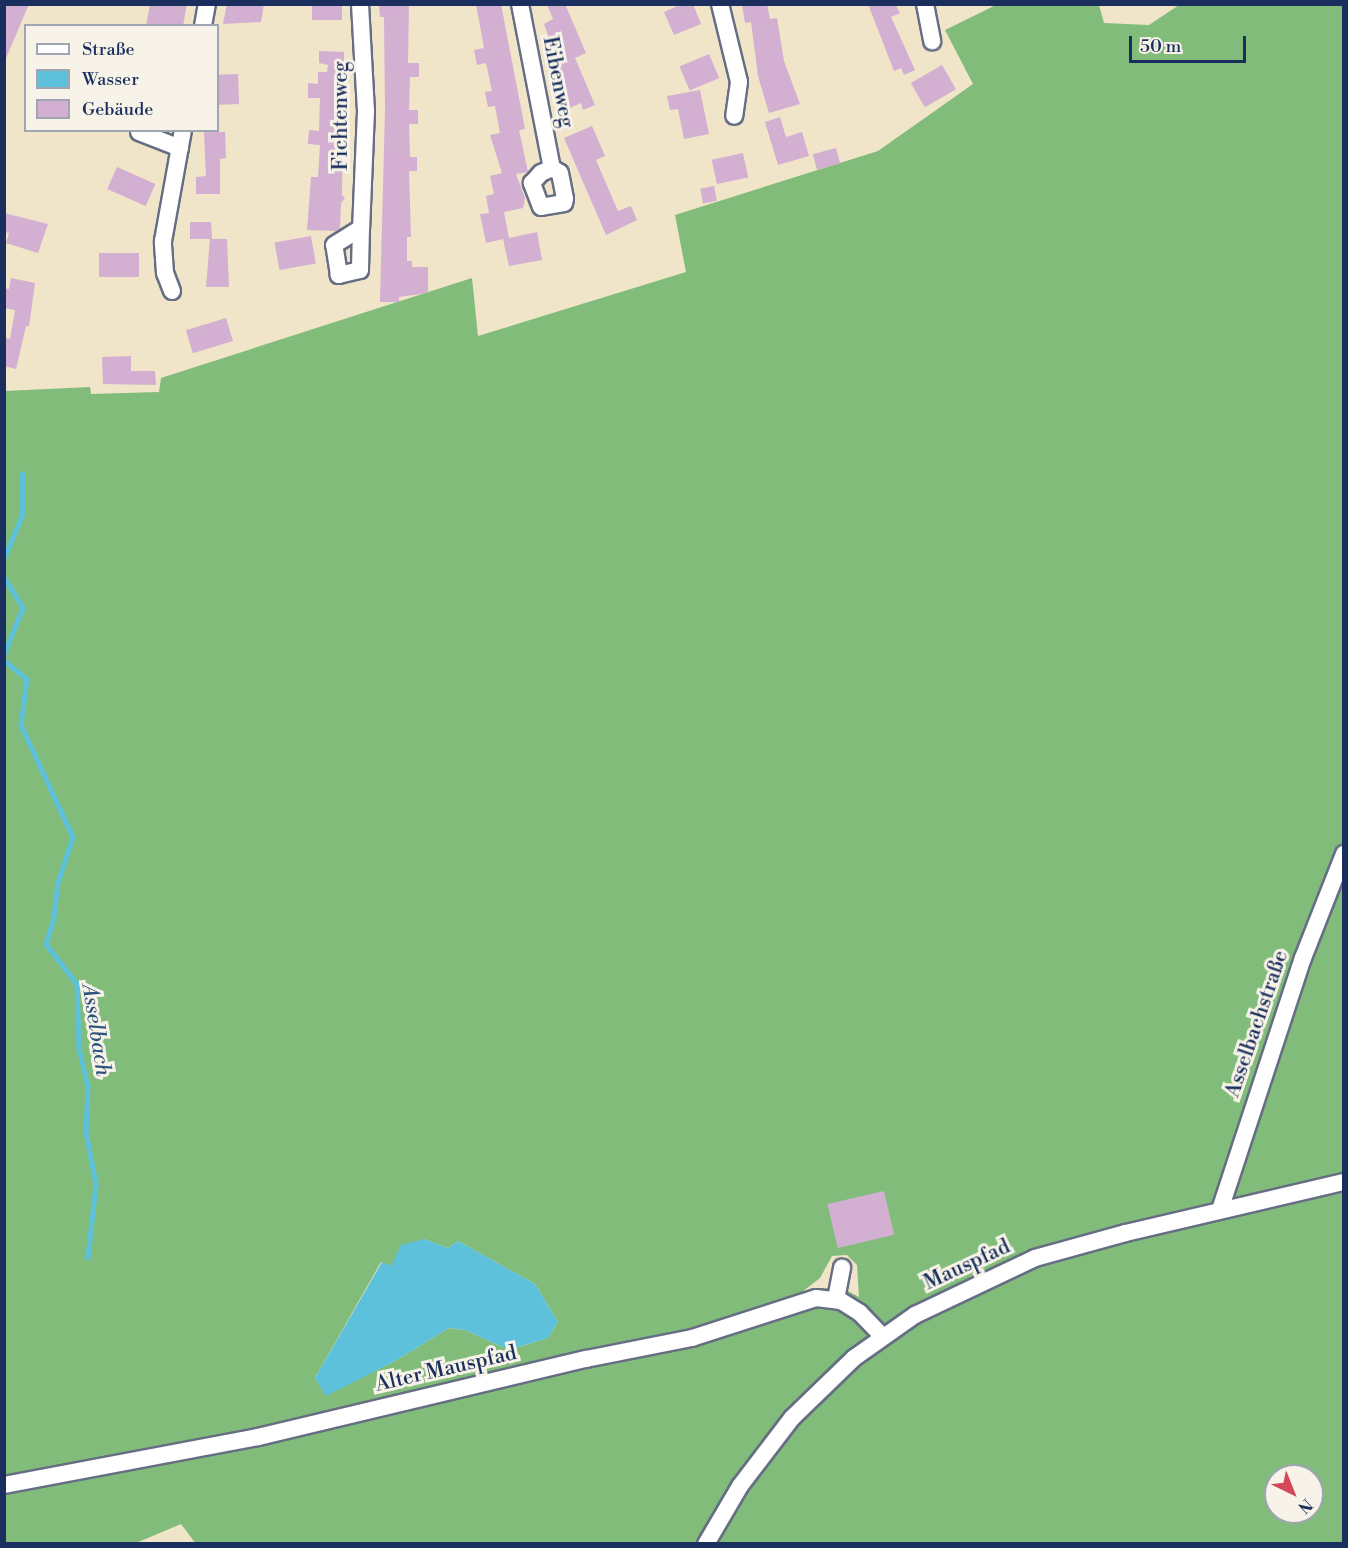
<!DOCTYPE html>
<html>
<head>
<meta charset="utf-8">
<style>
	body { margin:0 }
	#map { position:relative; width:1348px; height:1548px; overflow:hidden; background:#f0e4c9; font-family:"Libre Bodoni",serif }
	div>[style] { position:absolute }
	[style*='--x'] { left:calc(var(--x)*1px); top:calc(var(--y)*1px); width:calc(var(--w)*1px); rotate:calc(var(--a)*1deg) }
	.forest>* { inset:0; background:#81bc7a }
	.water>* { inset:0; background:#5dc1db }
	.stream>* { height:4.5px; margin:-2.25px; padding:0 2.25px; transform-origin:2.25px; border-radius:2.25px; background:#5dc1db }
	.building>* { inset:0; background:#d3afd1; transform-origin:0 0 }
	.roads { filter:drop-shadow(2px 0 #666e83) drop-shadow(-2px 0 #666e83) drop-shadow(0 2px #666e83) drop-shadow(0 -2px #666e83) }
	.minor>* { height:16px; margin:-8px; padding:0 8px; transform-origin:8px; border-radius:8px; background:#fff }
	span { translate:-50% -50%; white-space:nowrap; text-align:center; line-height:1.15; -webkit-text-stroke:6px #f7f3e8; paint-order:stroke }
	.street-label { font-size:21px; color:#1b2f5e }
	.water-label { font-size:22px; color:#2c547d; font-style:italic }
	.frame { position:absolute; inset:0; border:6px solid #1b2f5e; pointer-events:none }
	.legend { position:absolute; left:24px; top:24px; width:195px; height:108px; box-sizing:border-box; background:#f7f3e8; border:2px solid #9fa5b1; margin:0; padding:8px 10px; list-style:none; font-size:18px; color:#1b2f5e }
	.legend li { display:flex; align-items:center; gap:12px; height:30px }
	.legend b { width:30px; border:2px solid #9fa5b1 }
	.north { position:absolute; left:1264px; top:1464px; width:60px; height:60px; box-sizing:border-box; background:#f7f3e8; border:2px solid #9fa5b1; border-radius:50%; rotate:137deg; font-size:16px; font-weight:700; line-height:24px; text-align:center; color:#1b2f5e }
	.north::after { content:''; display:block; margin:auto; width:21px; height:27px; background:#d1495b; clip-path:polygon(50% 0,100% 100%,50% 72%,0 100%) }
	.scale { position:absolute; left:1129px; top:36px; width:117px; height:27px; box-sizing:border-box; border:3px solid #1b2f5e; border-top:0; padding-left:8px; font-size:18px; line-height:21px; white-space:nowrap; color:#1b2f5e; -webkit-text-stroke:4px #f7f3e8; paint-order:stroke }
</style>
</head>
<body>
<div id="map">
	<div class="forest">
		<i style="clip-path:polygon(evenodd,996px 5px,1099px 5px,1104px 23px,1149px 25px,1179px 5px,1343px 5px,1343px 1543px,196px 1544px,181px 1524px,136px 1543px,5px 1544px,5px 391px,90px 387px,91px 394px,159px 392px,161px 378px,472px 278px,478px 336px,686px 272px,675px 215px,878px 151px,973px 84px,945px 30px,996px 5px,424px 1239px,448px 1248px,458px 1241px,535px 1284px,558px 1322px,548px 1338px,509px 1350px,465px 1330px,449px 1328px,395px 1361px,326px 1395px,315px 1378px,381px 1262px,391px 1266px,424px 1239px,996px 5px,847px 1255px,857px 1265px,859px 1297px,839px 1286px,802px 1292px,820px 1278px,832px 1256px,847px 1255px,996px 5px,1276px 1476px,1312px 1476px,1312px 1512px,1276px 1512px,1276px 1476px)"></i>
	</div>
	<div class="water">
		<i style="clip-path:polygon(424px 1239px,448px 1248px,458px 1241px,535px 1284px,558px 1322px,548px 1338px,509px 1350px,465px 1330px,449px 1328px,395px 1361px,326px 1396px,315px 1378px,382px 1262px,391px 1266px,401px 1245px)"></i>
	</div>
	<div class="stream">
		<i style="--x:4;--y:558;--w:47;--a:-67.3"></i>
		<i style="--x:22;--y:515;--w:41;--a:-90"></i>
		<i style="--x:4;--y:577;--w:36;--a:58"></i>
		<i style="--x:23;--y:608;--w:51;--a:112"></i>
		<i style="--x:4;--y:660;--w:30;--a:40"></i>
		<i style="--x:27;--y:679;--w:46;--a:97.4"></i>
		<i style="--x:21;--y:725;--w:123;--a:65.1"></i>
		<i style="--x:73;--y:837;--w:48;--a:108.1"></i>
		<i style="--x:58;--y:883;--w:35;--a:97"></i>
		<i style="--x:54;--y:918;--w:27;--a:107"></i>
		<i style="--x:46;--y:944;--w:51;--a:52.2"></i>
		<i style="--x:77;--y:984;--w:64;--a:88.2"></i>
		<i style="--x:79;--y:1048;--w:39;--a:77"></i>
		<i style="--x:88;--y:1086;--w:46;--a:92.5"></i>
		<i style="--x:86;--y:1132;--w:53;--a:79.1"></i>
		<i style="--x:96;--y:1184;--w:74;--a:96.2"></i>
	</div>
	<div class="building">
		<i style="clip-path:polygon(4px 4px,29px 4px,4px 63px)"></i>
		<i style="clip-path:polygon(150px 4px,187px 4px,183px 26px,146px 26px)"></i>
		<i style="clip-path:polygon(227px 4px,264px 4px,261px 22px,223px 24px)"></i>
		<i style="left:312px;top:4px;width:30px;height:16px"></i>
		<i style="clip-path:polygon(379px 4px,409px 4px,408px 63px,419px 63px,419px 77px,410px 77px,409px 110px,418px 110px,418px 124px,409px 124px,410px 157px,417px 157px,417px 171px,409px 171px,411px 237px,407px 237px,407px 261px,412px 261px,412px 267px,428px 267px,428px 293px,399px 297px,399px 302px,380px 302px,385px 110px,384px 17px,380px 17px)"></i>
		<i style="clip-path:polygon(476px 4px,501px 4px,525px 129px,519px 130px,528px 172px,516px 174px,525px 198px,523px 208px,504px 212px,509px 238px,537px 232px,542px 260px,509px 266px,503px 239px,486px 243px,480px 214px,489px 213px,486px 196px,494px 194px,490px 176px,502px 173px,490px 135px,500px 133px,495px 106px,488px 107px,485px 92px,492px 91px,486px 63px,477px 65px,474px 50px,484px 48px)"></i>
		<i style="clip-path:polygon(547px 4px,565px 4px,586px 53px,575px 58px,595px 105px,583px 110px,581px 103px,565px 110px,558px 93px,550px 68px,559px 65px,544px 24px,553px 19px)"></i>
		<i style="clip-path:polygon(682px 4px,693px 4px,701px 24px,674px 35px,664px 12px)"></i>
		<i style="clip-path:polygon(742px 4px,767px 4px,770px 19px,777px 18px,784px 61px,800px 104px,769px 113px,758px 76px,751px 22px,745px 23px)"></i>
		<i style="clip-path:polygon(868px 4px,895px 4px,900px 13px,891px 17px,915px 70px,904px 75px,901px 68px,894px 71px)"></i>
		<i style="clip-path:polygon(319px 51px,344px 52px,342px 195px,345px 198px,341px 203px,340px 229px,336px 231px,307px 230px,311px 177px,318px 177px,320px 145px,308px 144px,309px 130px,319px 131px,320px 98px,308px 98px,308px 83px,318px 84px,318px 72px,327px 72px,328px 65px,319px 63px)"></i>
		<i style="left:709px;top:54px;width:26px;height:32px;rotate:67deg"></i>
		<i style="left:942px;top:65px;width:28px;height:36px;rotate:60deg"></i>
		<i style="left:238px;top:74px;width:30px;height:20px;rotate:88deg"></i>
		<i style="clip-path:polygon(700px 90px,709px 134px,684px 139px,678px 109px,670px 110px,667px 96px)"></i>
		<i style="clip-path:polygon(780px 117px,786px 137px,802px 132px,809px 156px,778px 165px,765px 122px)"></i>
		<i style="clip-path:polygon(592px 126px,605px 156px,596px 160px,618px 211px,631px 206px,637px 220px,606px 235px,564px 138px)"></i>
		<i style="clip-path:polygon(204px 132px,225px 132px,226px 158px,220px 159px,220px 194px,196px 194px,196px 177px,206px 176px)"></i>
		<i style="left:836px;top:148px;width:16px;height:24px;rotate:75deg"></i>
		<i style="left:743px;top:153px;width:25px;height:32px;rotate:78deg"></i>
		<i style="left:117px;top:167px;width:42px;height:24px;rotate:24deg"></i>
		<i style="left:714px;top:186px;width:15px;height:14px;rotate:79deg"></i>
		<i style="clip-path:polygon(4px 213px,48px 224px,38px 253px,6px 243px,9px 233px,4px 232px)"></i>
		<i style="clip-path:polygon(190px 222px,211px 222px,212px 239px,227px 239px,229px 287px,206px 287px,210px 239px,190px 239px)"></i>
		<i style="left:311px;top:236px;width:28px;height:37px;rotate:80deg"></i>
		<i style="left:99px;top:253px;width:40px;height:24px"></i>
		<i style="clip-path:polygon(11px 278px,35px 283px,29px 326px,26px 326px,16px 369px,4px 366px,4px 338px,10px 339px,15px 310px,4px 308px,4px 288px,9px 289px)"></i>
		<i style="left:226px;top:318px;width:24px;height:42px;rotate:73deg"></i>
		<i style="clip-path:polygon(131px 356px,131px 371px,155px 371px,156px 385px,103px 384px,102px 357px)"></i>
		<i style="left:884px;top:1191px;width:45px;height:58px;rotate:77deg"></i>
	</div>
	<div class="roads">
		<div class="minor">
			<i style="--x:360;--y:4;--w:107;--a:86.8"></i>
			<i style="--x:366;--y:111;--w:117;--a:92.4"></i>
			<i style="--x:361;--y:228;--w:42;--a:91.4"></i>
			<i style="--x:360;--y:270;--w:22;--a:167"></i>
			<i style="--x:339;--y:275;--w:30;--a:-99"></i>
			<i style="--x:334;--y:245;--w:32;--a:-32"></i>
			<i style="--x:520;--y:4;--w:167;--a:79"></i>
			<i style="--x:552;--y:168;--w:9;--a:32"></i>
			<i style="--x:560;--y:173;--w:26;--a:79"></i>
			<i style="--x:565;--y:199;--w:4;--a:104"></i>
			<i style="--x:564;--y:203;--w:23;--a:170"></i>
			<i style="--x:541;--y:207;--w:26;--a:-111"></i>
			<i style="--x:532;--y:183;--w:13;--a:-48"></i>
			<i style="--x:541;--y:173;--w:12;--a:-24"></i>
			<i style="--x:720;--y:4;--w:80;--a:76.3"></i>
			<i style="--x:739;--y:82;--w:34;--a:98"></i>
			<i style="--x:925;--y:4;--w:38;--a:79"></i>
			<i style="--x:203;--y:26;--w:22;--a:-80"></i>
			<i style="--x:139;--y:132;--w:44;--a:21.3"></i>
			<i style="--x:172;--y:291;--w:19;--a:-111"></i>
			<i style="--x:165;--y:273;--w:32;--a:-94"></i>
			<i style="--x:163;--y:241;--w:113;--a:-79.8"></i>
			<i style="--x:1220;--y:1210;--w:265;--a:-71.8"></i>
			<i style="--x:1303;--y:958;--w:112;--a:-68.5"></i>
			<i style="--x:836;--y:1299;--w:32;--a:-79"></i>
			<i style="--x:4;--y:1485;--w:258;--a:-10.7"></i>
			<i style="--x:258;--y:1437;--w:337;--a:-13.4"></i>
			<i style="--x:586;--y:1359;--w:108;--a:-11.2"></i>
			<i style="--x:692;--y:1338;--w:130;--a:-17.9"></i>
			<i style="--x:816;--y:1298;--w:25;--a:7"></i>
			<i style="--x:841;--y:1301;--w:22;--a:32"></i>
			<i style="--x:860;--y:1313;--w:32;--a:46"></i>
			<i style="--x:706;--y:1544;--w:67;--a:-59.6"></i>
			<i style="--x:740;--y:1486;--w:86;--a:-52.6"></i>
			<i style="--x:792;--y:1418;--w:86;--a:-44.1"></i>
			<i style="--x:854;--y:1358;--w:75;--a:-35.2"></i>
			<i style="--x:915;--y:1315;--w:133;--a:-25.4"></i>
			<i style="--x:1035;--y:1258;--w:94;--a:-15.4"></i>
			<i style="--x:1126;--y:1233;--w:224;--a:-13.2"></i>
		</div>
	</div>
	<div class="street-label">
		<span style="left:558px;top:82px;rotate:79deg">Eibenweg</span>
		<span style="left:341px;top:116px;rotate:-90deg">Fichtenweg</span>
		<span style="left:1257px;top:1024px;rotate:-71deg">Asselbachstraße</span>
		<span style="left:967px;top:1265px;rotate:-25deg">Mauspfad</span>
		<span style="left:446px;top:1369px;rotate:-13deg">Alter Mauspfad</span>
	</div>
	<div class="water-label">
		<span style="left:96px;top:1030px;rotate:81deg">Asselbach</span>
	</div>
	<div class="frame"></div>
	<ul class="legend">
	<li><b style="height:8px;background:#fff"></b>Straße</li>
	<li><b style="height:16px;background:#5dc1db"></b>Wasser</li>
	<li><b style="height:16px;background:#d3afd1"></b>Gebäude</li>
	</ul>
	<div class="north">N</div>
	<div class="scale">50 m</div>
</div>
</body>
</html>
